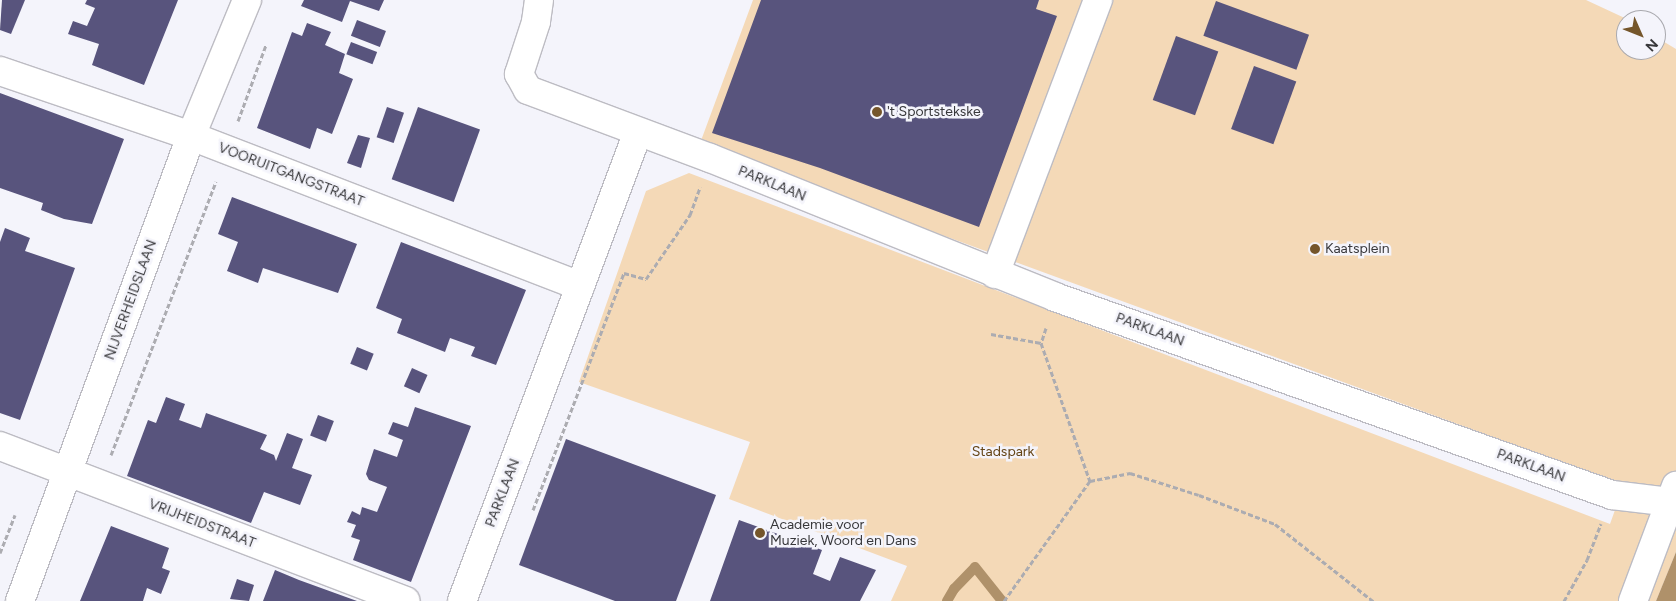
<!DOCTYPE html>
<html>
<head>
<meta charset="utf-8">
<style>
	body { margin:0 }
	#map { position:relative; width:1676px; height:601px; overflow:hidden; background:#f4f4fb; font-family:Figtree,sans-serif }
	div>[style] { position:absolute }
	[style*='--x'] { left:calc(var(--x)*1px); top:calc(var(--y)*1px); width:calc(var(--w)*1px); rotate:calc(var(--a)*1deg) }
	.green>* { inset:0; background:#f4d9b7 }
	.water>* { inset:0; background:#af916a }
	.stream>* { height:10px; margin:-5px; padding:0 5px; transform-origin:5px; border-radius:5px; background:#af916a }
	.building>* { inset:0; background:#58547d; transform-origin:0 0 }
	.path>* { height:3px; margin-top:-1.5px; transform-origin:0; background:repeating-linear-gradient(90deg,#acacb1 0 5px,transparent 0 7.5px) }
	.roads { filter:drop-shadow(1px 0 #bdbcc3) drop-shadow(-1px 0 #bdbcc3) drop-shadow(0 1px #bdbcc3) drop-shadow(0 -1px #bdbcc3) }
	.minor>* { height:28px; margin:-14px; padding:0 14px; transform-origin:14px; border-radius:14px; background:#fff }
	.dots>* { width:14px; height:14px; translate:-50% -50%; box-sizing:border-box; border:2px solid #f4f4fb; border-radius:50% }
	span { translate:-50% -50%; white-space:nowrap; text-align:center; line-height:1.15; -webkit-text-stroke:5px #f4f4fb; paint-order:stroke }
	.poi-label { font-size:14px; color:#38383b }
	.left { translate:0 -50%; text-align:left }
	.street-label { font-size:14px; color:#38383b }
	.park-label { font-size:14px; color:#644415 }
	.north { position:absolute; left:1616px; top:10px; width:50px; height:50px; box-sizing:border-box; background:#f4f4fb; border:1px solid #a9a9ae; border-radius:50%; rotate:134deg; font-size:14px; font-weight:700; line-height:20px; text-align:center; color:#38383b }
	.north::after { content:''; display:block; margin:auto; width:18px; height:22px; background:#75562b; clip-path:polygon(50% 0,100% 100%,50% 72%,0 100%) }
</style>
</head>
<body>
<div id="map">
	<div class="green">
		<i style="clip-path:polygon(753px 0,1586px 0,1629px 20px,1626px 20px,1626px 50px,1656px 50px,1656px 37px,1676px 49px,1676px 552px,1656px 601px,891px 601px,907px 566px,729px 499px,750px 442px,579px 382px,646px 191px,689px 173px,1610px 524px,1624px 485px,699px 146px)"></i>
	</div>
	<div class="water">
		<i style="clip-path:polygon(1676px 552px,1676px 601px,1656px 601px)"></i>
	</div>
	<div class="stream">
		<i style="--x:947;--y:601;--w:14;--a:-60"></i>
		<i style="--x:954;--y:589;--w:30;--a:-46"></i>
		<i style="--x:975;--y:567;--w:43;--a:51.5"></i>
	</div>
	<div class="building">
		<i style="clip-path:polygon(2px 0,25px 0,11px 34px,0 30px)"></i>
		<i style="clip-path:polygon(87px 0,178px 0,144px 85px,92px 65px,99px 44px,68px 34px,73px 21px,87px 26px,95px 8px,85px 4px)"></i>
		<i style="clip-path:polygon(304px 0,384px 0,379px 11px,350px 1px,342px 22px,301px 6px)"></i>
		<i style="clip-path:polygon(761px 0,1039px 0,1036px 9px,1057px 16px,979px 227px,820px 168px,712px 133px)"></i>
		<i style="left:1216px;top:1px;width:99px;height:37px;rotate:20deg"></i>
		<i style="left:357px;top:20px;width:31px;height:17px;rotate:21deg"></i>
		<i style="clip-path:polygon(307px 23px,331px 32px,325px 45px,345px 54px,339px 73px,353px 79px,332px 134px,317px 128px,310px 149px,257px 128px,292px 32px,302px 36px)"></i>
		<i style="left:1176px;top:36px;width:45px;height:68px;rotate:20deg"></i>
		<i style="left:351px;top:42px;width:28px;height:13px;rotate:21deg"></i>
		<i style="left:1254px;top:66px;width:45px;height:67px;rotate:20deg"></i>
		<i style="clip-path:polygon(0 93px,124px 139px,92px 224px,64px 219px,41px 210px,43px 203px,0 188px)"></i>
		<i style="left:387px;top:107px;width:18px;height:32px;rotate:19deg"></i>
		<i style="left:418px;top:107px;width:66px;height:77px;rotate:20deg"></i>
		<i style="clip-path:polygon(358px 135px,370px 138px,361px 168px,347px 163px)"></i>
		<i style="clip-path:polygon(232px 197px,357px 244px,338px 293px,263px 268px,258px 283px,227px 271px,238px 242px,218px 234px)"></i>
		<i style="clip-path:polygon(5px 228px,30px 238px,25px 251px,75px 268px,20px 420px,0 413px,0 242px)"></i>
		<i style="clip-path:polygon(401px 242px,526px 290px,496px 365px,471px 356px,475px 347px,450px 338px,445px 352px,397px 333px,402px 319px,376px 308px)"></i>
		<i style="left:357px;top:347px;width:18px;height:18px;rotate:22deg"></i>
		<i style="left:412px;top:368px;width:17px;height:20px;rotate:24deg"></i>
		<i style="clip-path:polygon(166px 397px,185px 404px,179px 420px,201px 428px,206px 413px,267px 435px,260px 449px,274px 455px,276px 461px,287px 433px,303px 439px,292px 468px,312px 475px,300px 505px,264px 492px,251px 523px,127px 476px,148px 420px,156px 423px)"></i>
		<i style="clip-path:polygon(415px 407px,471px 426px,411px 582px,353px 560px,360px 540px,351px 537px,356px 525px,347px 522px,352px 511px,360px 515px,362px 507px,377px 512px,387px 487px,369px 480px,366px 474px,370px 461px,374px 449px,397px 457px,403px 440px,388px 434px,393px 422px,408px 427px)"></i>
		<i style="left:318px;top:415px;width:17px;height:22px;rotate:21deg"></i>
		<i style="clip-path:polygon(566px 439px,716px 495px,676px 601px,615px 601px,519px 565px)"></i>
		<i style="clip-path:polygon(739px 520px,822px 550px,813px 574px,830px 581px,840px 557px,876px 570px,860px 601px,710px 601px)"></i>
		<i style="clip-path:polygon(111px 526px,169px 548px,162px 568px,170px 571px,161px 594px,147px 588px,143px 601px,80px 601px)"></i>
		<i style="clip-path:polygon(275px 570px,299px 580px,357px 601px,263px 601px)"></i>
		<i style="clip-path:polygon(237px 579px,254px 585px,249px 601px,230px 599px)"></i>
	</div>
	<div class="path">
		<i style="--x:238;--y:121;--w:81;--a:-69.8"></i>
		<i style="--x:1046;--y:328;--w:16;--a:108"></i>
		<i style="--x:1041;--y:343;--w:146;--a:70.5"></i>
		<i style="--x:991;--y:334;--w:51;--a:10.2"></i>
		<i style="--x:111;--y:455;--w:293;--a:-69"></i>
		<i style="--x:533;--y:510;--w:254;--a:-69"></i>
		<i style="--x:624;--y:273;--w:23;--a:15"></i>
		<i style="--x:646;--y:279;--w:78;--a:-55.5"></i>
		<i style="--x:690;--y:215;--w:30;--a:-70"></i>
		<i style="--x:0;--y:553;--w:41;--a:-68.5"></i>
		<i style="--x:1004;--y:601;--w:148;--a:-54.4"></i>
		<i style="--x:1090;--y:481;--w:41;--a:-11.3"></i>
		<i style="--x:1130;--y:473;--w:72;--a:17.7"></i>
		<i style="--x:1199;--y:495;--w:81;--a:20.9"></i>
		<i style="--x:1275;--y:524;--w:125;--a:38.2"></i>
		<i style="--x:1564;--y:601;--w:47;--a:-60.7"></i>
		<i style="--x:1587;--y:560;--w:39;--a:-69"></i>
	</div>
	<div class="roads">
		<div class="minor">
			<i style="--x:539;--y:0;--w:22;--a:98"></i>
			<i style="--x:536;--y:22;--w:55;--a:108.1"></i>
			<i style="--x:519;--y:74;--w:18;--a:61"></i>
			<i style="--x:528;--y:90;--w:194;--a:20.5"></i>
			<i style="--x:710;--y:158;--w:372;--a:21.9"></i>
			<i style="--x:1055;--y:297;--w:591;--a:19.57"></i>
			<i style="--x:1612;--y:495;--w:58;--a:6.9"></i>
			<i style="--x:0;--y:71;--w:202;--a:18.8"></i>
			<i style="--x:191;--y:136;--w:417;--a:21.1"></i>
			<i style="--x:995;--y:274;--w:293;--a:-69.4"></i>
			<i style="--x:0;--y:446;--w:434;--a:20.9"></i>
			<i style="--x:20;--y:601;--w:495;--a:-69.8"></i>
			<i style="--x:191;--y:136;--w:147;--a:-67.6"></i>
			<i style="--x:462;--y:601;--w:501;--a:-69.43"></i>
			<i style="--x:1633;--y:601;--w:123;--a:-69.5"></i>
		</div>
	</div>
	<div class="dots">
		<i style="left:877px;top:112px;background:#75562b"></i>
		<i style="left:1315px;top:249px;background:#75562b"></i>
		<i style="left:760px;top:533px;background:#75562b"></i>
	</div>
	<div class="poi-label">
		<span class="left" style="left:887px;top:112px">'t Sportstekske</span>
		<span class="left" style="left:1325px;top:249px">Kaatsplein</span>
		<span class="left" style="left:770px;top:533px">Academie voor<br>Muziek, Woord en Dans</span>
	</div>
	<div class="street-label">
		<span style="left:291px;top:175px;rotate:21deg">VOORUITGANGSTRAAT</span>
		<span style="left:772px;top:184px;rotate:22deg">PARKLAAN</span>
		<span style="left:131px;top:300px;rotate:-70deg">NIJVERHEIDSLAAN</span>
		<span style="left:1150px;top:330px;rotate:20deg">PARKLAAN</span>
		<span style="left:1531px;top:466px;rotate:20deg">PARKLAAN</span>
		<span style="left:503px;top:493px;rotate:-69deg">PARKLAAN</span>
		<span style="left:202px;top:524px;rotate:21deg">VRIJHEIDSTRAAT</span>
	</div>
	<div class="park-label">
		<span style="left:1003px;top:452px">Stadspark</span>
	</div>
	<div class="north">N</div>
</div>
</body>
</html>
